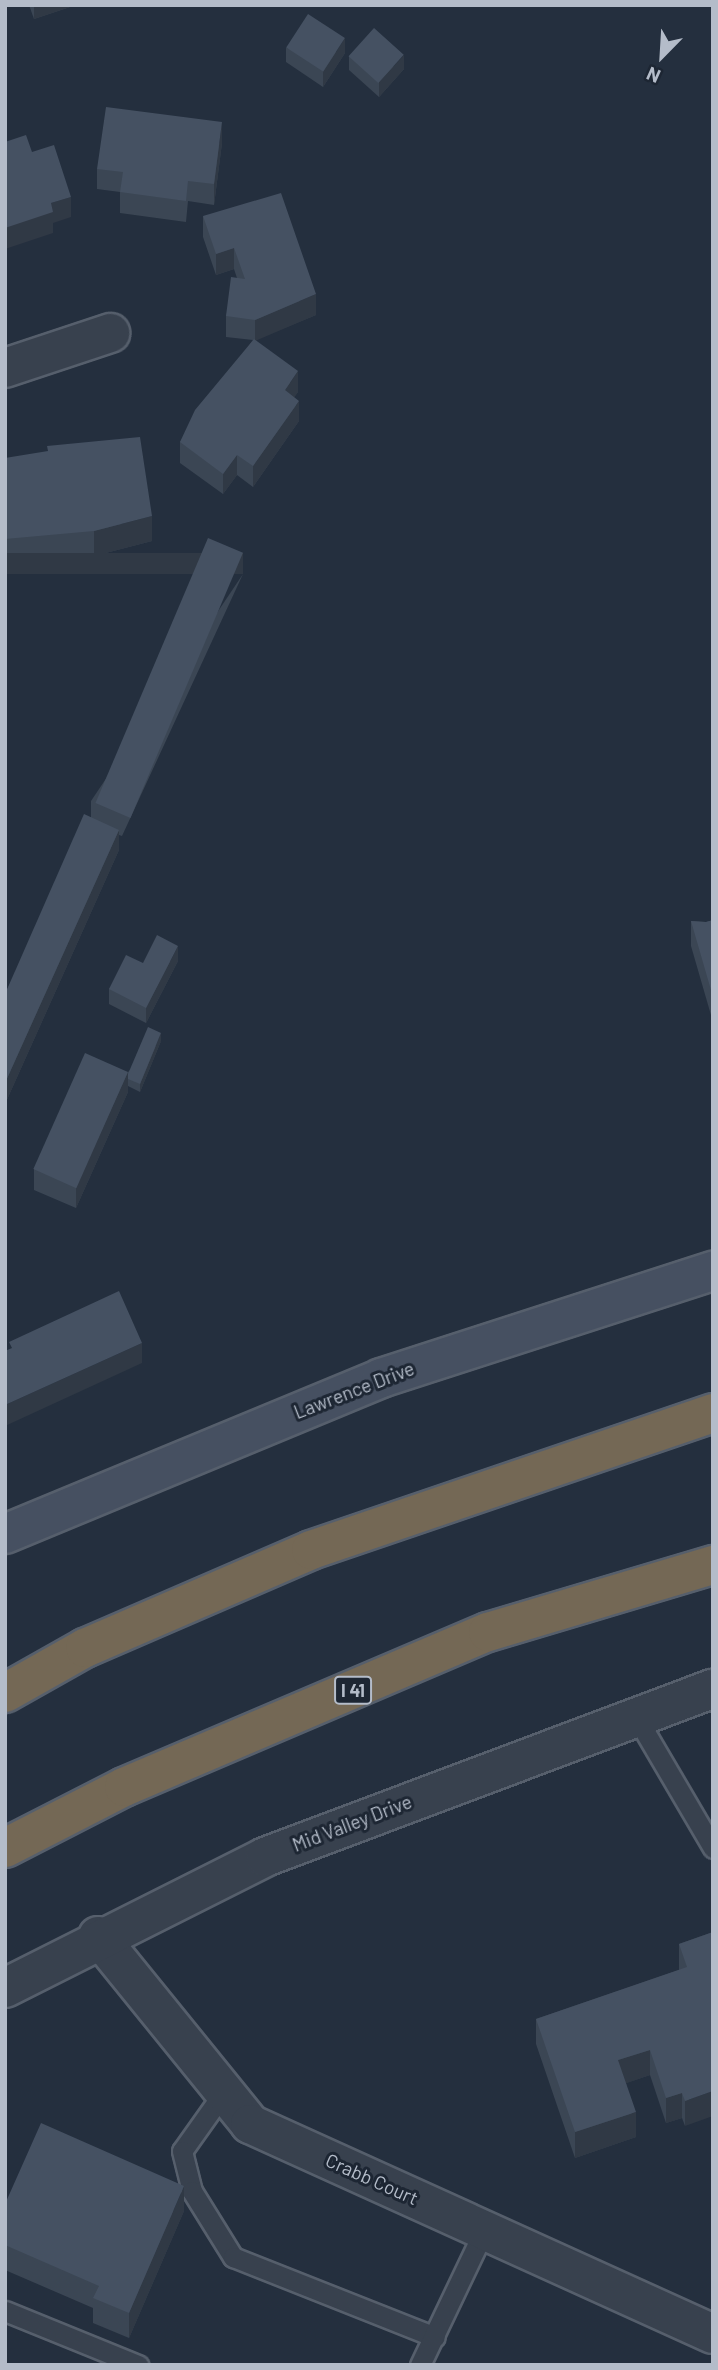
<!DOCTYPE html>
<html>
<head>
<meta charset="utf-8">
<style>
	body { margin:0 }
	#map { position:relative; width:718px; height:2370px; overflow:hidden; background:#242f3e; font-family:Barlow,sans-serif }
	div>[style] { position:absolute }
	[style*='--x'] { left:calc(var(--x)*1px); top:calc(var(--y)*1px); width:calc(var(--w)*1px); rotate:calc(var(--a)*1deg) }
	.roads { filter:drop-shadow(2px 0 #565f6c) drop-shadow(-2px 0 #565f6c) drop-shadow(0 2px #565f6c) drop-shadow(0 -2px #565f6c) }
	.service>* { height:19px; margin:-9.5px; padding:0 9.5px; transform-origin:9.5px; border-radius:9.5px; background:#38414e }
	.minor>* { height:38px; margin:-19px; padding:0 19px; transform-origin:19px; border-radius:19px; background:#38414e }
	.secondary>* { height:38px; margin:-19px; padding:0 19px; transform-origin:19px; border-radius:19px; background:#465061 }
	.motorway>* { height:38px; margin:-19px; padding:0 19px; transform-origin:19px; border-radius:19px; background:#746855 }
	.wall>* { inset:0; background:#3b4654 }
	.shaded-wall>* { inset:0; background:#303945; transform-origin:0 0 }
	.building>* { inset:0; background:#455162; transform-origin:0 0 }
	span { translate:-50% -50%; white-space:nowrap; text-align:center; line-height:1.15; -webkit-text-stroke:6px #1d2633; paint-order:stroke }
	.shield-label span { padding:2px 5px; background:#1d2633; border:2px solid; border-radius:5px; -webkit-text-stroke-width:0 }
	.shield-label { font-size:18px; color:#b4bcc9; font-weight:700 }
	.street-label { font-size:19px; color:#b4bcc9 }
	.frame { position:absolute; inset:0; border:7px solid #b4bcc9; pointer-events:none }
	.north { position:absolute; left:627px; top:21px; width:70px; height:70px; -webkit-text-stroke:5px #1d2633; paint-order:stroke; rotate:204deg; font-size:19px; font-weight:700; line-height:28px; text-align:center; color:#b4bcc9 }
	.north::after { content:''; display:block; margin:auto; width:24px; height:32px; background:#b4bcc9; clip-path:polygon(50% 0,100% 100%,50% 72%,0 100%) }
</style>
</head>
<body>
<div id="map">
	<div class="roads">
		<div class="service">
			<i style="--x:635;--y:1715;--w:154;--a:59.6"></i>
			<i style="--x:224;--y:2092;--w:72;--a:125.4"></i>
			<i style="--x:182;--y:2151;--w:41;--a:76"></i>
			<i style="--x:192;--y:2191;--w:78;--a:58.2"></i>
			<i style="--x:233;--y:2257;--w:217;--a:21.6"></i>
			<i style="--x:5;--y:2311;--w:144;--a:22.1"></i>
			<i style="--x:420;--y:2365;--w:151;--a:-64.5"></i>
		</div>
		<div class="minor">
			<i style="--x:5;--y:368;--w:111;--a:-18.4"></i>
			<i style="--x:98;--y:1936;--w:242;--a:51"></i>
			<i style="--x:250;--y:2124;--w:508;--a:24.4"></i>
			<i style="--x:5;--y:1988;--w:291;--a:-26.7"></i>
			<i style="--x:265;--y:1857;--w:478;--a:-20.6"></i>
		</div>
		<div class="secondary">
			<i style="--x:5;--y:1534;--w:407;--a:-22.5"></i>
			<i style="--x:381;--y:1378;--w:349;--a:-17.9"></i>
		</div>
		<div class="motorway">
			<i style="--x:5;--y:1693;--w:92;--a:-29.4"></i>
			<i style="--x:85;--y:1648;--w:246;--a:-23.4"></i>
			<i style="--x:311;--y:1550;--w:425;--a:-18.8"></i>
			<i style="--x:5;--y:1848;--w:134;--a:-27.1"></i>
			<i style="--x:124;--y:1787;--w:396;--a:-23.1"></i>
			<i style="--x:488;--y:1632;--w:235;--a:-16.6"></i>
		</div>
	</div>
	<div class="wall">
		<i style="clip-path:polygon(29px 5px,76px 5px,34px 19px)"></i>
		<i style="clip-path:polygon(286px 48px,345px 53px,323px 87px,286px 62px)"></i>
		<i style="clip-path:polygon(349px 56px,404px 69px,379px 97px,349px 70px)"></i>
		<i style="clip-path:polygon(222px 143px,214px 205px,188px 201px,186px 222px,120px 213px,120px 192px,97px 189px,97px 169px)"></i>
		<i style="clip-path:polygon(203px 216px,316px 315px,255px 340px,298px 392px,294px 397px,299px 421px,253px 487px,237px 475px,223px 494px,180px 463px,180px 442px,253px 340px,226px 337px,226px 316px,237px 278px,234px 269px,216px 275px,203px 237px)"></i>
		<i style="clip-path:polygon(5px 458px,152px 541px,94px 556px,5px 564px)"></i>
		<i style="clip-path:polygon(243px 574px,122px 836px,119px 835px,119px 850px,5px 1104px,5px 994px,91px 817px,91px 801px)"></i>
		<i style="clip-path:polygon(713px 920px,713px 1022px,691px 946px,691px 921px,706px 922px)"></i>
		<i style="clip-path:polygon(178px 961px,146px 1023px,109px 1004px,109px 989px,143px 963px)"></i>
		<i style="clip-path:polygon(161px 1041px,140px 1092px,128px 1086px,128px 1092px,76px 1208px,34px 1190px,34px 1169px,128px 1072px)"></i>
		<i style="clip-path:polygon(713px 1932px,685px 2126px,682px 2118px,666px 2123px,650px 2075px,626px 2083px,636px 2137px,575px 2158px,536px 2044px,536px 2019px,679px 1970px,679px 1944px)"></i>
		<i style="clip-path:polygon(5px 2204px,184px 2211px,129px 2338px,93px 2323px,93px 2308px,5px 2270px)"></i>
	</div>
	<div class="shaded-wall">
		<i style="clip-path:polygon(34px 5px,76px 5px,34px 19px)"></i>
		<i style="clip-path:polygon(345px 38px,345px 53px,323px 87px,323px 72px)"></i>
		<i style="clip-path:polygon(404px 55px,404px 69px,379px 97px,379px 82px)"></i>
		<i style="clip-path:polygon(222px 122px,222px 143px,214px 205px,214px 184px)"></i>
		<i style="clip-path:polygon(71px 197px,71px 217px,53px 223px,53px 233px,5px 249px,5px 228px,51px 203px)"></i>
		<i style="clip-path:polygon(234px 248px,234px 269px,216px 275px,216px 254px)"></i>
		<i style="clip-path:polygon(316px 294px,316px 315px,255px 341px,255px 320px)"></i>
		<i style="clip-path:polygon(298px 371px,298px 392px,285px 411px,285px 390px)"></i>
		<i style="clip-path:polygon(299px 401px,299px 421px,253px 487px,253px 466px)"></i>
		<i style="clip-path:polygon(237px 455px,237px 475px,223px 494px,223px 474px)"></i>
		<i style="clip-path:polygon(152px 516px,152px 541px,94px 556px,94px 531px)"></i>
		<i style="left:243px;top:553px;width:21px;height:289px;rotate:90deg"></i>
		<i style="clip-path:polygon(119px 830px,119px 850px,5px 1104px,5px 1083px)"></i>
		<i style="clip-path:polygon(178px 946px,178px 961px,146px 1023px,146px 1008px)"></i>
		<i style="clip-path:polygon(161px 1033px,161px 1041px,140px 1092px,140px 1084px)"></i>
		<i style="clip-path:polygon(128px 1072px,128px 1092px,76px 1208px,76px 1187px)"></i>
		<i style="clip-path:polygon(142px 1343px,142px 1363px,5px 1426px,5px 1405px)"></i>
		<i style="clip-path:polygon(650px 2050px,650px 2075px,618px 2086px,618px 2060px)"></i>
		<i style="clip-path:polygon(713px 2091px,713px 2116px,685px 2126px,685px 2101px)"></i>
		<i style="clip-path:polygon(682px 2093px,682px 2118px,666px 2123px,666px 2098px)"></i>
		<i style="clip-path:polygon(636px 2112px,636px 2137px,575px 2158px,575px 2132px)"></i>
		<i style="clip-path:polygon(184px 2186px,184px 2211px,129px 2338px,129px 2313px)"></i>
	</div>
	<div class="building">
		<i style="left:308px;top:14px;width:44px;height:40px;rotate:33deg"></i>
		<i style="left:374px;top:28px;width:40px;height:38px;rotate:42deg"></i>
		<i style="clip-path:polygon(106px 107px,222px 122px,214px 184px,188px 181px,186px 201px,120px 192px,123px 172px,97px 169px)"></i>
		<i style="clip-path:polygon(26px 135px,32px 152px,54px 145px,71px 197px,51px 203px,53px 212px,5px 228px,5px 142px)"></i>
		<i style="clip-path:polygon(281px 193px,316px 294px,255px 320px,226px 316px,231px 277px,245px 279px,234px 248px,216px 254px,203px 216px)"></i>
		<i style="clip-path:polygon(254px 339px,298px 371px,285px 390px,299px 401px,253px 466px,237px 455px,223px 474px,180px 442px,195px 410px)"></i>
		<i style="clip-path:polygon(140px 437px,152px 516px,94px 531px,5px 539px,5px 458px,48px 451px,47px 446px)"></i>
		<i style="left:208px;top:538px;width:38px;height:288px;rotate:23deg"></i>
		<i style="clip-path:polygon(84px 814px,119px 830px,5px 1083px,5px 994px)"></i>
		<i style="clip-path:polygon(713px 920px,713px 997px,691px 921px,706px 922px)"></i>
		<i style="clip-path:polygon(157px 935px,178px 946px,146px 1008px,109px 989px,126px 955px,143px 963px)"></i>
		<i style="clip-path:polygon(148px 1027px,161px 1033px,140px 1084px,128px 1079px,128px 1074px)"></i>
		<i style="left:85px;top:1053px;width:47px;height:127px;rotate:24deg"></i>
		<i style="clip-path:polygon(119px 1291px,142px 1343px,5px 1405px,5px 1351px,12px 1348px,9px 1342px)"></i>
		<i style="clip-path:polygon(713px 1932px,713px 2091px,685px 2101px,682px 2093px,666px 2098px,650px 2050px,618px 2060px,636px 2112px,575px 2132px,536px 2019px,687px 1967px,679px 1944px)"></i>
		<i style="clip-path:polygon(41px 2123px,184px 2186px,129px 2313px,93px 2298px,99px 2286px,5px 2245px,5px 2204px)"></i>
	</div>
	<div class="shield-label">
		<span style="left:353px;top:1690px">I 41</span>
	</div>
	<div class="street-label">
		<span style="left:354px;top:1390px;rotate:-21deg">Lawrence Drive</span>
		<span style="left:352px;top:1823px;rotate:-21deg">Mid Valley Drive</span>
		<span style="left:372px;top:2179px;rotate:24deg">Crabb Court</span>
	</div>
	<div class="frame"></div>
	<div class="north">N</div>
</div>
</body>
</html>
